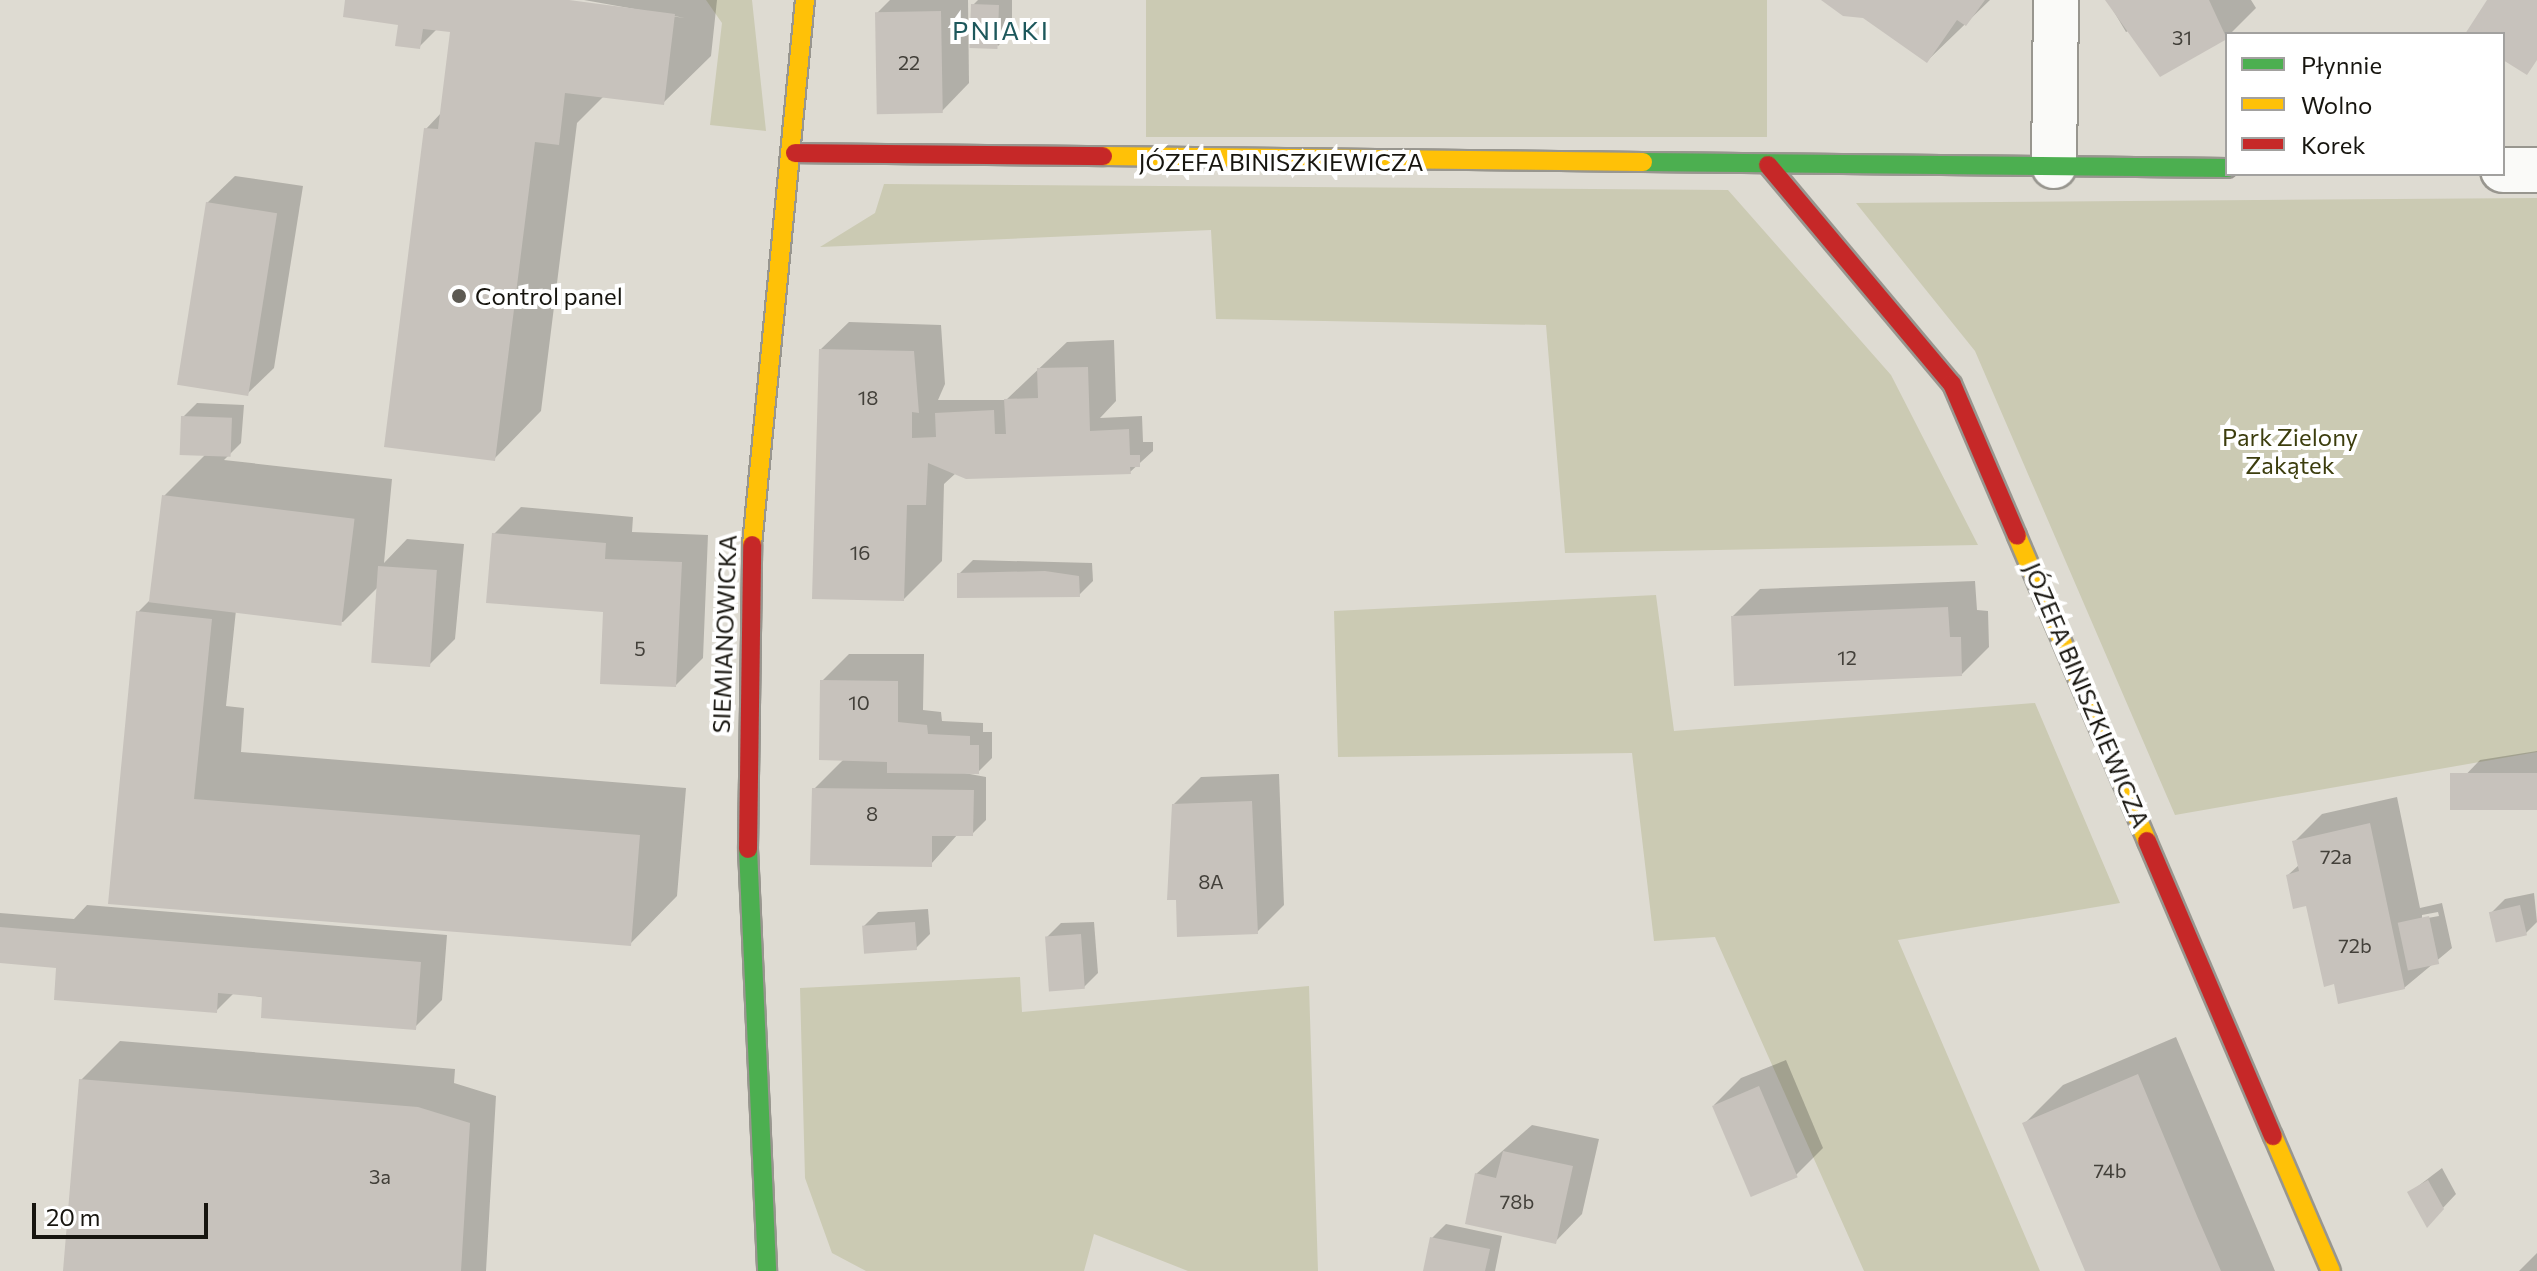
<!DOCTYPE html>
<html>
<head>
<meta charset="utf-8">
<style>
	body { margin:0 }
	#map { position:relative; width:2537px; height:1271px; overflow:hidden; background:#dedbd2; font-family:Commissioner,sans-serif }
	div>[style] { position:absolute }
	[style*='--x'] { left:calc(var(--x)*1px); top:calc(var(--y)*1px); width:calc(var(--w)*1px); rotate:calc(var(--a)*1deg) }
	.green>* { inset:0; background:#cbcab3; transform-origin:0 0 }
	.shadow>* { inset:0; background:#0003; transform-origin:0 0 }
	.building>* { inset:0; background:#c7c2bc; transform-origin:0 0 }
	.roads { filter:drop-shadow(2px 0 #98968f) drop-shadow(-2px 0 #98968f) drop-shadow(0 2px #98968f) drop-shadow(0 -2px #98968f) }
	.street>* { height:44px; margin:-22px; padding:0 22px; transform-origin:22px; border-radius:22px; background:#fafaf8 }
	.fast>* { height:18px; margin:-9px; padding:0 9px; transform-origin:9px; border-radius:9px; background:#4caf50 }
	.slow>* { height:18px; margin:-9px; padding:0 9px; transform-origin:9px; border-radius:9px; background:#ffc107 }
	.jam>* { height:18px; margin:-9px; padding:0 9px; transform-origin:9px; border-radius:9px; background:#c62828 }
	.dots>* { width:22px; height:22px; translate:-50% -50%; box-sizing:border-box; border:4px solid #fff; border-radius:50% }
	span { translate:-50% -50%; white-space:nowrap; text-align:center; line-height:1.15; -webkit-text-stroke:8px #fff; paint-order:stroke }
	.number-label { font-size:20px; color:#43403a }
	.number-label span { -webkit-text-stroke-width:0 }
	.street-label { font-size:24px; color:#17150f }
	.poi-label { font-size:24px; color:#17150f }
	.left { translate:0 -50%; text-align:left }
	.park-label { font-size:24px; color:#3c3d0d }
	.neighbourhood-label { font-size:26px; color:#1d585c; letter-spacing:2px }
	.legend { position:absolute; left:2225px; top:32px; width:280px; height:144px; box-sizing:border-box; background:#fff; border:2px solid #a2a19f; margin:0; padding:10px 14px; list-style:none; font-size:24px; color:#17150f }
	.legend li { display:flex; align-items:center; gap:16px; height:40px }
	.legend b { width:40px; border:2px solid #a2a19f }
	.scale { position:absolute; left:32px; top:1203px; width:176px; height:36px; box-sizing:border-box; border:4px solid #17150f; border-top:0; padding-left:10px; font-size:24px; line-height:28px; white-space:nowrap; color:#17150f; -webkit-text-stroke:6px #fff; paint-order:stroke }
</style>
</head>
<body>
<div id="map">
	<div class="green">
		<i style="clip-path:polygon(706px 0,752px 0,766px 131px,710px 125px,722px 23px)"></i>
		<i style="left:1146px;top:0;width:621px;height:137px"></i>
		<i style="clip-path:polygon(884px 184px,1728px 190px,1891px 375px,1978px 545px,1565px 553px,1546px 325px,1216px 319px,1211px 230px,820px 247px,875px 213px)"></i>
		<i style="clip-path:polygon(2537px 198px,2537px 752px,2175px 815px,1975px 351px,1856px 203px)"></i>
		<i style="clip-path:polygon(1656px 595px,1674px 731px,2035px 703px,2120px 903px,1898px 940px,2040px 1271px,1864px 1271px,1715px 937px,1654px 941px,1632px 753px,1338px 757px,1334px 611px)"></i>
		<i style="clip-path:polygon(1020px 977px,1022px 1012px,1309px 986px,1318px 1271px,1188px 1271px,1094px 1234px,1084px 1271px,866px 1271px,832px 1253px,805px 1178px,800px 988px)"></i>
	</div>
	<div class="shadow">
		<i style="clip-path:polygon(347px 0,554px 0,685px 18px,584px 0,717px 0,711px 56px,663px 103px,604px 96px,577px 123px,541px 411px,494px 459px,426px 129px,442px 112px,452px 30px,438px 28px,419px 47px,400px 23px)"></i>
		<i style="clip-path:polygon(890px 0,968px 0,969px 83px,942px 111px,877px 13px)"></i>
		<i style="clip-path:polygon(978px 0,1012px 0,1012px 32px,998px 46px,973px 5px)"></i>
		<i style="clip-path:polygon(1824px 0,1990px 0,1927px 61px,1864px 16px)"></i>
		<i style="clip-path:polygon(2107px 0,2251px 0,2256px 8px,2227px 37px,2161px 74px,2135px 28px,2126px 32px)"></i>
		<i style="left:2505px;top:71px;width:46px;height:2px;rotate:90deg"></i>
		<i style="clip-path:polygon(235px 176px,303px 186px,274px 368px,246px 395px,207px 203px)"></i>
		<i style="clip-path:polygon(849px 322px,941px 325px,945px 384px,938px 400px,1006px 400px,1067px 342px,1114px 340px,1116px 401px,1100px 418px,1142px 416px,1143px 442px,1153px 442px,1153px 451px,1130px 472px,956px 473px,944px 484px,942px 561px,904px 599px,821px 349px)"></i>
		<i style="clip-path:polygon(197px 403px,244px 405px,241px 443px,224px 460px,392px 479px,384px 563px,407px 539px,464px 544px,455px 639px,428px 666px,378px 587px,343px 622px,236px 610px,226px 706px,244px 708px,241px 752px,686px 788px,677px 896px,630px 944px,111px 902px,138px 612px,153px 597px,164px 496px,205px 455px,183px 417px)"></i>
		<i style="clip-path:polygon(521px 507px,633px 517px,632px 532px,708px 535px,703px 658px,676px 685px,605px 610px,494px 534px)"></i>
		<i style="clip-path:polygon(973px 560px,1092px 563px,1093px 581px,1079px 595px,959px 574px)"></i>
		<i style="clip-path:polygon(1975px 581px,1977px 610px,1988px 611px,1989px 647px,1962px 674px,1733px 616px,1760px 589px)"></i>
		<i style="clip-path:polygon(849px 654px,924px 654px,923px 710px,941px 712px,942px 721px,983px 723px,983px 732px,992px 732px,992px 758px,978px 772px,959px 772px,986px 777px,986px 820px,972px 834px,958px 834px,931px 864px,814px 789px,844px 759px,822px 681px)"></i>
		<i style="clip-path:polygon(2537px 751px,2537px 808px,2453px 788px,2480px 760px)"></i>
		<i style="clip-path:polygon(1279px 774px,1284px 905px,1257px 932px,1174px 804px,1201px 777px)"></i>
		<i style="clip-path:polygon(evenodd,2397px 797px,2420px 908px,2442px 903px,2452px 948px,2404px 988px,2308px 904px,2288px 875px,2300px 864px,2295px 841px,2322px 814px,2397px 797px,2438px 912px,2439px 916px,2422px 919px,2422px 915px,2438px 912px)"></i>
		<i style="clip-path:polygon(2534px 893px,2537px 922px,2526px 933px,2491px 913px,2505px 899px)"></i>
		<i style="clip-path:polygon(87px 905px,447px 935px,442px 1000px,415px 1027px,235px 992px,216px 1011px,58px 966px,0 961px,0 913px,74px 919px)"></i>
		<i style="clip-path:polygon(928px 909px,930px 934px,916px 948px,864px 926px,878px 912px)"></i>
		<i style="clip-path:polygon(1094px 922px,1098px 973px,1084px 987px,1047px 937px,1061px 923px)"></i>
		<i style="clip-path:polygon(2176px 1037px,2275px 1271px,2087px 1271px,2024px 1124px,2063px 1085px)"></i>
		<i style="clip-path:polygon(120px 1041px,455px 1069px,454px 1083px,496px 1096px,486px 1271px,65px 1271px,81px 1080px)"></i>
		<i style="clip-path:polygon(1786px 1060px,1823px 1148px,1796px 1175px,1714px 1105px,1741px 1078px)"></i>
		<i style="clip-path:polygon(1532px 1125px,1599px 1139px,1582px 1214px,1555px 1242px,1476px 1174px)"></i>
		<i style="clip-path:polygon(2442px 1168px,2456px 1194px,2427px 1225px,2409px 1193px)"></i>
		<i style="clip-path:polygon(1446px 1224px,1502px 1236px,1495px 1271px,1425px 1271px,1432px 1238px)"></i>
		<i style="clip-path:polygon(2537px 1253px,2537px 1271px,2519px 1271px)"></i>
	</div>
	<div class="building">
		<i style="clip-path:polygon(345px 0,569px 0,675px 14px,664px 105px,565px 93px,559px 145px,535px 142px,495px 461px,384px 447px,424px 128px,438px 129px,450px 32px,423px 29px,420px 49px,395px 46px,398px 25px,343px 17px)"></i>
		<i style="clip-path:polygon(1821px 0,1985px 0,1966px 26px,1957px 20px,1927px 63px,1863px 18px,1843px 16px)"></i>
		<i style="clip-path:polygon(2105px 0,2209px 0,2227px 39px,2160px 77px)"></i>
		<i style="clip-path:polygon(2487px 0,2537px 0,2537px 60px,2527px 75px,2503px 60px,2503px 34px,2465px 34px)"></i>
		<i style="left:971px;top:4px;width:28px;height:44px;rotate:2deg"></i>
		<i style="left:941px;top:11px;width:102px;height:66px;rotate:89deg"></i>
		<i style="left:206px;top:202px;width:72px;height:185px;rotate:9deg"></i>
		<i style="clip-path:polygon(819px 349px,914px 351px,919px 413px,912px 412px,912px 438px,936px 437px,935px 413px,994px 410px,995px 434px,1006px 434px,1004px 399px,1038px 398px,1037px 368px,1088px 367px,1090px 431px,1129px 429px,1130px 455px,1140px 455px,1140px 467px,1130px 467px,1131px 474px,966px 479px,928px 463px,926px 505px,907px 505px,904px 601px,812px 599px)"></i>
		<i style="left:181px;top:416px;width:51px;height:39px;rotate:2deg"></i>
		<i style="left:162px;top:495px;width:194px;height:108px;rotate:7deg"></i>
		<i style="clip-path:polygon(492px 533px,606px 543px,605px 559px,682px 562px,676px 687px,600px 684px,603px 612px,486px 603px)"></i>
		<i style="left:378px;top:566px;width:59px;height:97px;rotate:4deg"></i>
		<i style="clip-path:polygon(1045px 571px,1079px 576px,1080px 597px,957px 598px,957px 573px)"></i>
		<i style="clip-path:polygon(1948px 607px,1950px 637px,1961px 637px,1962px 676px,1734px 686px,1731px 616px)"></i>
		<i style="clip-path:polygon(136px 611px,212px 619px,194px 799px,640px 835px,631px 946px,108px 904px)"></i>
		<i style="clip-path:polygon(820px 680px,898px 681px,898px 722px,927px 725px,928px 734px,970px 736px,970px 745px,979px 745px,979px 774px,887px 773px,887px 762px,819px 760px)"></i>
		<i style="left:2537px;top:773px;width:37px;height:87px;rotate:90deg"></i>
		<i style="clip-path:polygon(812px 788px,974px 790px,973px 836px,932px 836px,932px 867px,810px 865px)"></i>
		<i style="clip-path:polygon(1252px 801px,1258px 934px,1177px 937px,1176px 900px,1167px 900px,1172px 804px)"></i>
		<i style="clip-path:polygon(2370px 823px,2405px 989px,2338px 1004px,2334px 984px,2324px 987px,2306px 906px,2293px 909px,2286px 875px,2299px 871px,2292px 841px)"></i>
		<i style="left:2520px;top:905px;width:31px;height:32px;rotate:77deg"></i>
		<i style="left:2429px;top:916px;width:49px;height:32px;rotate:78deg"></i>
		<i style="left:915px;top:922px;width:28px;height:53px;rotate:86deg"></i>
		<i style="clip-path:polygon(0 927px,421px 962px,416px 1030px,261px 1018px,262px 997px,218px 993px,217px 1013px,54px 1000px,56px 968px,0 963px)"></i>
		<i style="left:1081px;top:934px;width:55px;height:36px;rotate:86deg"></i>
		<i style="clip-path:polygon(2138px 1074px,2197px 1216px,2221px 1271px,2085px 1271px,2022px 1123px)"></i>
		<i style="clip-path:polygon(79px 1079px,418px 1107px,470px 1123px,461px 1271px,63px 1271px)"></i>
		<i style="left:1759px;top:1086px;width:99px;height:51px;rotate:67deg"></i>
		<i style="clip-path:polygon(1503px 1151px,1573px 1166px,1556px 1244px,1465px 1224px,1475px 1173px,1496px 1178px)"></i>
		<i style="clip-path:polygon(2428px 1180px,2444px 1209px,2427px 1228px,2407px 1192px)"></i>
		<i style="clip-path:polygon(1430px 1237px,1490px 1249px,1485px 1271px,1423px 1271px)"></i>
	</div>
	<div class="roads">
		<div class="street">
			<i style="--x:2054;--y:166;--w:166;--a:-89.3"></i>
			<i style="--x:2503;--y:170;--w:34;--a:0"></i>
		</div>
		<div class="fast">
			<i style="--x:1643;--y:162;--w:584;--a:0.59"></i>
			<i style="--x:748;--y:849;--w:422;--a:87.4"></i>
		</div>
		<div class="slow">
			<i style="--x:1103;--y:156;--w:540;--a:0.64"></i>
			<i style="--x:2017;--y:536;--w:332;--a:66.9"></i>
			<i style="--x:752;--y:545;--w:548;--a:-84.45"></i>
			<i style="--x:2273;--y:1136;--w:147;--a:66.8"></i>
		</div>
		<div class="jam">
			<i style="--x:795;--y:153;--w:308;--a:0.6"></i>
			<i style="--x:1768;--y:165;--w:286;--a:50"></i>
			<i style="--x:1952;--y:384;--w:165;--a:66.8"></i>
			<i style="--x:2147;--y:841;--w:321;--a:66.9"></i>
			<i style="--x:748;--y:849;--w:304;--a:-89.2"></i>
		</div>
	</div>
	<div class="dots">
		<i style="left:459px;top:296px;background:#5d5a53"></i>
	</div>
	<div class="number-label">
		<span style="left:2182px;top:37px">31</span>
		<span style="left:909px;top:62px">22</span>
		<span style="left:868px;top:397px">18</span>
		<span style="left:860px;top:552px">16</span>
		<span style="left:640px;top:648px">5</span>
		<span style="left:1847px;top:657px">12</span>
		<span style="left:859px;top:702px">10</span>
		<span style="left:872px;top:813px">8</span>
		<span style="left:2336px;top:856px">72a</span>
		<span style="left:1211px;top:881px">8A</span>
		<span style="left:2355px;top:945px">72b</span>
		<span style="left:2110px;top:1170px">74b</span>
		<span style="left:380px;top:1176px">3a</span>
		<span style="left:1517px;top:1201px">78b</span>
	</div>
	<div class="street-label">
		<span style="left:1281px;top:162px">JÓZEFA BINISZKIEWICZA</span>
		<span style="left:724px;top:634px;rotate:-88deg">SIEMIANOWICKA</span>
		<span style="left:2087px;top:695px;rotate:67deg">JÓZEFA BINISZKIEWICZA</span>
	</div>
	<div class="poi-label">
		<span class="left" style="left:475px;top:296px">Control panel</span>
	</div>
	<div class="park-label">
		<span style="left:2290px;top:451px">Park Zielony<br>Zakątek</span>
	</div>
	<div class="neighbourhood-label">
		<span style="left:1001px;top:30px">PNIAKI</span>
	</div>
	<ul class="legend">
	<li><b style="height:10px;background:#4caf50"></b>Płynnie</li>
	<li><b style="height:10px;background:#ffc107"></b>Wolno</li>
	<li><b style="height:10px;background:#c62828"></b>Korek</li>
	</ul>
	<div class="scale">20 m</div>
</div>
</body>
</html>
